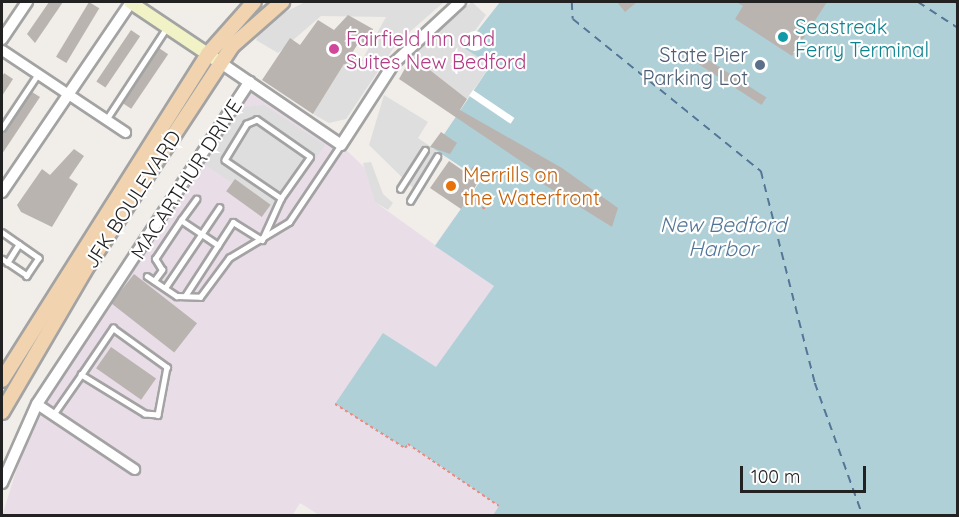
<!DOCTYPE html>
<html>
<head>
<meta charset="utf-8">
<style>
	body { margin:0 }
	#map { position:relative; width:959px; height:517px; overflow:hidden; background:#f1eeea; font-family:Quicksand,sans-serif }
	div>[style] { position:absolute }
	[style*='--x'] { left:calc(var(--x)*1px); top:calc(var(--y)*1px); width:calc(var(--w)*1px); rotate:calc(var(--a)*1deg) }
	.industrial>* { inset:0; background:#e9dde7 }
	.parking>* { inset:0; background:#dedede }
	.water>* { inset:0; background:#b0d0d8 }
	.pier>* { inset:0; background:#fff; transform-origin:0 0 }
	.round { border-radius:50% }
	.ferry>* { height:1.5px; margin-top:-0.75px; transform-origin:0; background:repeating-linear-gradient(90deg,#537697 0 8px,transparent 0 14px) }
	.building>* { inset:0; background:#bab4b0; transform-origin:0 0 }
	.path>* { height:1.5px; margin-top:-0.75px; transform-origin:0; background:repeating-linear-gradient(90deg,#e98c83 0 3px,transparent 0 6px) }
	.roads { filter:drop-shadow(2px 0 #a3a3a3) drop-shadow(-2px 0 #a3a3a3) drop-shadow(0 2px #a3a3a3) drop-shadow(0 -2px #a3a3a3) }
	.service>* { height:4.5px; margin:-2.25px; padding:0 2.25px; transform-origin:2.25px; border-radius:2.25px; background:#fff }
	.minor>* { height:9px; margin:-4.5px; padding:0 4.5px; transform-origin:4.5px; border-radius:4.5px; background:#fff }
	.tertiary>* { height:10px; margin:-5px; padding:0 5px; transform-origin:5px; border-radius:5px; background:#fff }
	.secondary>* { height:12px; margin:-6px; padding:0 6px; transform-origin:6px; border-radius:6px; background:#f1f3c6 }
	.primary>* { height:14px; margin:-7px; padding:0 7px; transform-origin:7px; border-radius:7px; background:#f1d4af }
	.dots>* { width:16px; height:16px; translate:-50% -50%; box-sizing:border-box; border:3px solid #fff; border-radius:50% }
	span { translate:-50% -50%; white-space:nowrap; text-align:center; line-height:1.15; -webkit-text-stroke:4.5px #fff; paint-order:stroke }
	.culture-label { font-size:20px; color:#0d838f }
	.left { translate:0 -50%; text-align:left }
	.hotel-label { font-size:20px; color:#b23c85 }
	.service-label { font-size:20px; color:#4e5e75 }
	.right { translate:-100% -50%; text-align:right }
	.food-label { font-size:20px; color:#c56008 }
	.street-label { font-size:20px; color:#222 }
	.water-label { font-size:21px; color:#537697; font-style:italic }
	.frame { position:absolute; inset:0; border:3px solid #222; pointer-events:none }
	.scale { position:absolute; left:740px; top:466px; width:126px; height:27px; box-sizing:border-box; border:3px solid #222; border-top:0; padding-left:8px; font-size:18px; line-height:21px; white-space:nowrap; color:#222; -webkit-text-stroke:4px #fff; paint-order:stroke }
</style>
</head>
<body>
<div id="map">
	<div class="industrial">
		<i style="clip-path:polygon(249px 82px,341px 145px,365px 168px,375px 202px,435px 245px,455px 217px,632px 338px,435px 368px,383px 333px,405px 447px,408px 444px,499px 506px,493px 515px,319px 515px,300px 503px,292px 516px,2px 516px,37px 404px)"></i>
	</div>
	<div class="parking">
		<i style="clip-path:polygon(305px 2px,444px 2px,397px 43px,346px 119px,329px 123px,313px 114px,344px 64px,356px 71px,386px 17px,321px 16px,278px 53px,256px 40px,266px 22px)"></i>
		<i style="clip-path:polygon(472px 2px,486px 15px,464px 47px,491px 65px,467px 99px,411px 55px)"></i>
		<i style="clip-path:polygon(384px 95px,428px 122px,418px 138px,437px 151px,414px 189px,369px 145px)"></i>
		<i style="clip-path:polygon(264px 105px,325px 145px,277px 213px,204px 164px,242px 107px)"></i>
		<i style="clip-path:polygon(371px 162px,383px 194px,393px 203px,388px 210px,375px 202px,363px 163px)"></i>
	</div>
	<div class="water">
		<i style="clip-path:polygon(500px 2px,957px 2px,957px 515px,493px 515px,499px 506px,408px 444px,405px 448px,335px 404px,383px 333px,436px 367px,494px 286px,435px 246px,481px 180px,434px 149px,491px 65px,464px 48px)"></i>
	</div>
	<div class="pier">
		<i class="round" style="left:465px;top:31px;width:20px;height:20px"></i>
		<i style="left:473px;top:90px;width:50px;height:7px;rotate:34deg"></i>
	</div>
	<div class="ferry">
		<i style="--x:572;--y:2;--w:17;--a:87"></i>
		<i style="--x:573;--y:19;--w:242;--a:39"></i>
		<i style="--x:761;--y:171;--w:219;--a:75.7"></i>
		<i style="--x:815;--y:383;--w:141;--a:70.2"></i>
		<i style="--x:918;--y:2;--w:48;--a:33"></i>
		<i style="--x:955;--y:2;--w:3;--a:18"></i>
	</div>
	<div class="building">
		<i style="clip-path:polygon(49px 2px,63px 2px,35px 43px,27px 34px)"></i>
		<i style="left:89px;top:2px;width:12px;height:64px;rotate:31deg"></i>
		<i style="clip-path:polygon(617px 2px,637px 2px,625px 12px)"></i>
		<i style="clip-path:polygon(736px 2px,827px 2px,792px 56px,735px 19px,743px 6px)"></i>
		<i style="clip-path:polygon(348px 15px,373px 29px,371px 43px,368px 48px,359px 42px,352px 53px,363px 60px,355px 71px,344px 64px,313px 114px,262px 80px,290px 38px,300px 45px,318px 20px,334px 30px)"></i>
		<i style="left:131px;top:30px;width:11px;height:62px;rotate:34deg"></i>
		<i style="left:159px;top:48px;width:11px;height:66px;rotate:34deg"></i>
		<i style="left:701px;top:55px;width:78px;height:9px;rotate:33deg"></i>
		<i style="clip-path:polygon(412px 56px,467px 99px,460px 110px,562px 168px,618px 208px,612px 227px,540px 182px,540px 174px,399px 79px)"></i>
		<i style="clip-path:polygon(4px 73px,13px 79px,2px 96px,2px 77px)"></i>
		<i style="clip-path:polygon(32px 92px,40px 97px,2px 154px,2px 133px)"></i>
		<i style="clip-path:polygon(441px 132px,457px 143px,450px 154px,430px 147px)"></i>
		<i style="clip-path:polygon(74px 149px,84px 156px,69px 178px,78px 184px,52px 227px,21px 212px,17px 205px,42px 169px,50px 175px)"></i>
		<i style="clip-path:polygon(449px 161px,468px 174px,473px 166px,484px 173px,461px 209px,430px 188px)"></i>
		<i style="left:235px;top:179px;width:44px;height:15px;rotate:36deg"></i>
		<i style="left:134px;top:274px;width:80px;height:37px;rotate:38deg"></i>
		<i style="left:111px;top:347px;width:55px;height:26px;rotate:35deg"></i>
	</div>
	<div class="path">
		<i style="--x:473;--y:200;--w:15;--a:37"></i>
		<i style="--x:335;--y:404;--w:83;--a:32.2"></i>
		<i style="--x:405;--y:448;--w:5;--a:-53"></i>
		<i style="--x:408;--y:444;--w:110;--a:34.3"></i>
	</div>
	<div class="roads">
		<div class="service">
			<i style="--x:106;--y:120;--w:111;--a:-56.7"></i>
			<i style="--x:2;--y:128;--w:65;--a:-56.3"></i>
			<i style="--x:400;--y:189;--w:46;--a:-57.3"></i>
			<i style="--x:410;--y:201;--w:52;--a:-58.5"></i>
			<i style="--x:181;--y:220;--w:26;--a:-54"></i>
			<i style="--x:2;--y:232;--w:45;--a:35.1"></i>
			<i style="--x:39;--y:258;--w:22;--a:124"></i>
			<i style="--x:27;--y:276;--w:30;--a:-146"></i>
			<i style="--x:262;--y:240;--w:46;--a:-65.7"></i>
			<i style="--x:281;--y:198;--w:50;--a:-54.7"></i>
			<i style="--x:310;--y:157;--w:65;--a:-145.1"></i>
			<i style="--x:257;--y:120;--w:11;--a:158"></i>
			<i style="--x:247;--y:124;--w:42;--a:121.4"></i>
			<i style="--x:225;--y:160;--w:68;--a:34.2"></i>
			<i style="--x:7;--y:263;--w:22;--a:-58"></i>
			<i style="--x:147;--y:276;--w:36;--a:34"></i>
			<i style="--x:177;--y:296;--w:23;--a:2"></i>
			<i style="--x:200;--y:297;--w:49;--a:-53.4"></i>
			<i style="--x:229;--y:258;--w:70;--a:-31"></i>
			<i style="--x:289;--y:222;--w:92;--a:-56.1"></i>
			<i style="--x:154;--y:281;--w:14;--a:-54"></i>
			<i style="--x:162;--y:270;--w:13;--a:-122"></i>
			<i style="--x:155;--y:259;--w:47;--a:-56.3"></i>
			<i style="--x:181;--y:220;--w:45;--a:34"></i>
			<i style="--x:165;--y:288;--w:97;--a:-56"></i>
			<i style="--x:185;--y:296;--w:88;--a:-57"></i>
			<i style="--x:233;--y:222;--w:34;--a:32"></i>
			<i style="--x:53;--y:415;--w:49;--a:-55"></i>
			<i style="--x:81;--y:375;--w:57;--a:-55.8"></i>
			<i style="--x:113;--y:328;--w:67;--a:35.8"></i>
			<i style="--x:167;--y:367;--w:49;--a:100.6"></i>
			<i style="--x:158;--y:415;--w:13;--a:-176"></i>
			<i style="--x:145;--y:414;--w:75;--a:-148.6"></i>
		</div>
		<div class="minor">
			<i style="--x:2;--y:50;--w:148;--a:33.7"></i>
			<i style="--x:37;--y:404;--w:117;--a:33.8"></i>
		</div>
		<div class="tertiary">
			<i style="--x:2;--y:39;--w:45;--a:-56"></i>
			<i style="--x:221;--y:63;--w:145;--a:34.3"></i>
			<i style="--x:341;--y:145;--w:98;--a:-57.1"></i>
			<i style="--x:394;--y:63;--w:90;--a:-42.7"></i>
			<i style="--x:2;--y:192;--w:230;--a:-55.8"></i>
			<i style="--x:2;--y:483;--w:86;--a:-66.1"></i>
			<i style="--x:37;--y:404;--w:386;--a:-56.6"></i>
		</div>
		<div class="secondary">
			<i style="--x:130;--y:2;--w:110;--a:33.8"></i>
		</div>
		<div class="primary">
			<i style="--x:2;--y:380;--w:386;--a:-57.7"></i>
			<i style="--x:208;--y:54;--w:69;--a:-48.5"></i>
			<i style="--x:2;--y:412;--w:164;--a:-59.7"></i>
			<i style="--x:85;--y:270;--w:268;--a:-56.7"></i>
			<i style="--x:232;--y:46;--w:67;--a:-41.3"></i>
		</div>
	</div>
	<div class="dots">
		<i style="left:783px;top:37px;background:#0f9aa8"></i>
		<i style="left:334px;top:49px;background:#d1479c"></i>
		<i style="left:760px;top:65px;background:#5c6f8a"></i>
		<i style="left:451px;top:186px;background:#e8710a"></i>
	</div>
	<div class="culture-label">
		<span class="left" style="left:795px;top:38px">Seastreak<br>Ferry Terminal</span>
	</div>
	<div class="hotel-label">
		<span class="left" style="left:346px;top:50px">Fairfield Inn and<br>Suites New Bedford</span>
	</div>
	<div class="service-label">
		<span class="right" style="left:748px;top:66px">State Pier<br>Parking Lot</span>
	</div>
	<div class="food-label">
		<span class="left" style="left:463px;top:186px">Merrills on<br>the Waterfront</span>
	</div>
	<div class="street-label">
		<span style="left:186px;top:179px;rotate:-57deg">MACARTHUR DRIVE</span>
		<span style="left:132px;top:199px;rotate:-57deg">JFK BOULEVARD</span>
	</div>
	<div class="water-label">
		<span style="left:723px;top:236px">New Bedford<br>Harbor</span>
	</div>
	<div class="frame"></div>
	<div class="scale">100 m</div>
</div>
</body>
</html>
